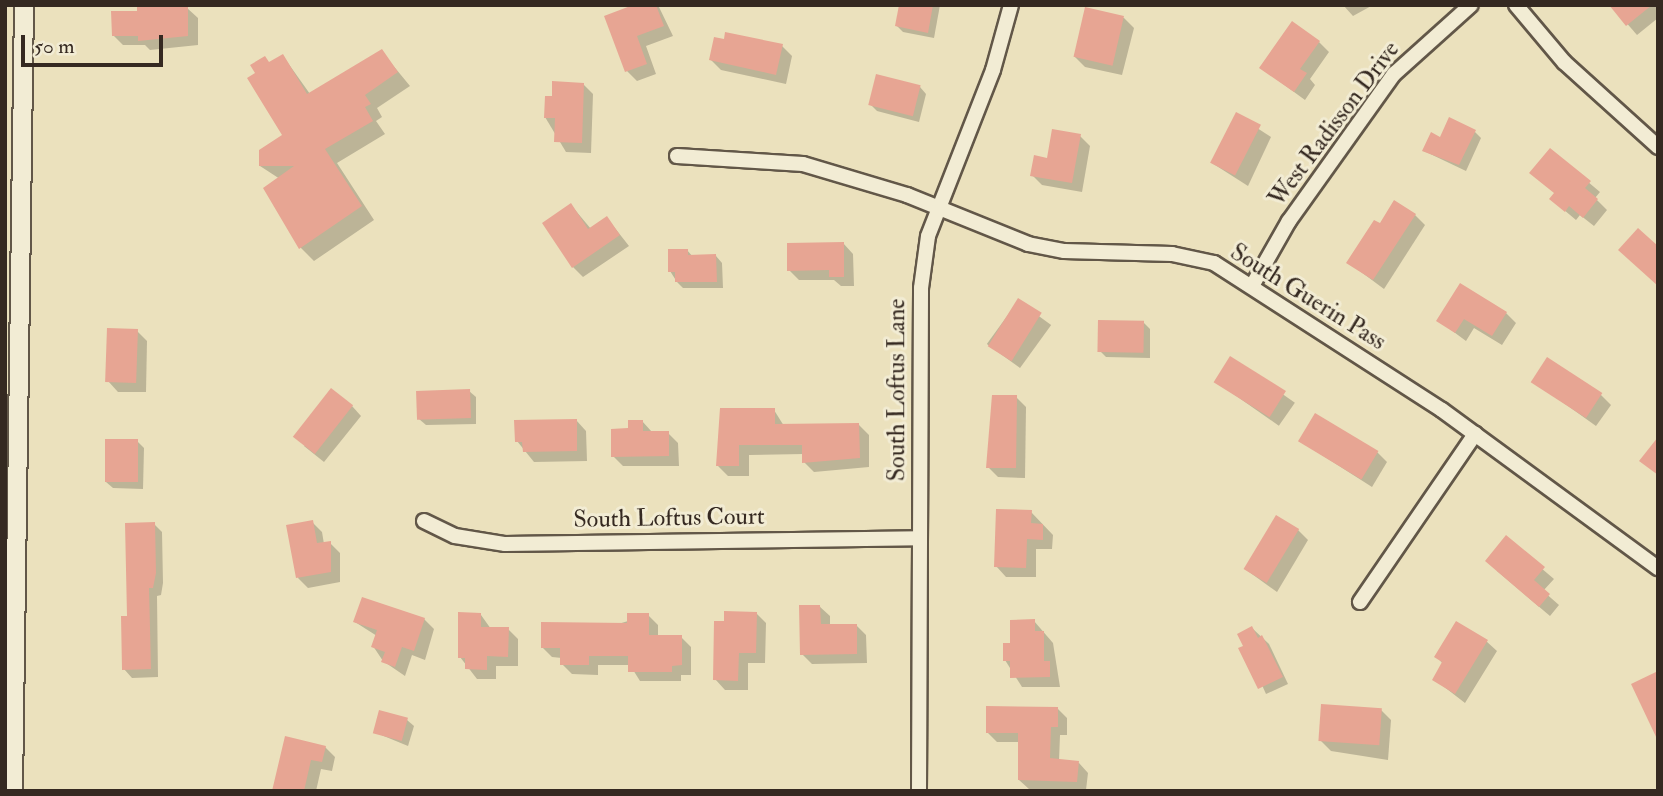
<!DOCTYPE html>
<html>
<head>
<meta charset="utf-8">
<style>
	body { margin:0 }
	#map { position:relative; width:1663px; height:796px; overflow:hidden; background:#ebe1bd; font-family:"IM FELL Double Pica",serif }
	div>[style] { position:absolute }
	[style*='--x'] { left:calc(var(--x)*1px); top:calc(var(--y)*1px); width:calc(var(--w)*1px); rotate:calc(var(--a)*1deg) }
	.shadow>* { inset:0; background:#0003; transform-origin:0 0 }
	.building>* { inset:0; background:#e7a593; transform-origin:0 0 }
	.roads { filter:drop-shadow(2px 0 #625748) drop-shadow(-2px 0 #625748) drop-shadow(0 2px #625748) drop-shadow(0 -2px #625748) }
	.minor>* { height:14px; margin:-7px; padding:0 7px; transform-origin:7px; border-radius:7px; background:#f2ecd4 }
	.tertiary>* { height:18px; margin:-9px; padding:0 9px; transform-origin:9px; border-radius:9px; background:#f2ecd4 }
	span { translate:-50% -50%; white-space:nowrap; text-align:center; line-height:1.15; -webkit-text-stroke:6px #f2ecd4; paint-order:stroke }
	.street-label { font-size:24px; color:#352921 }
	.frame { position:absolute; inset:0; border:7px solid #352921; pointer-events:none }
	.scale { position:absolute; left:21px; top:35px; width:142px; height:32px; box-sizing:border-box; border:4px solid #352921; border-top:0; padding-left:9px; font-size:21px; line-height:24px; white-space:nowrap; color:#352921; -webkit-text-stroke:5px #f2ecd4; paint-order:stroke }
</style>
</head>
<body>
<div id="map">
	<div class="shadow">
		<i style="clip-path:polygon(638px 5px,658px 5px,673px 36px,646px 46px,656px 74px,637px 81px,627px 71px)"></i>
		<i style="clip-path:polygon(901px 5px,940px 5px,934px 38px,903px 32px,897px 26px)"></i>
		<i style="clip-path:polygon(1343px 5px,1373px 5px,1353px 16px)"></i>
		<i style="clip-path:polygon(1611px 5px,1658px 5px,1658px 18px,1637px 35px)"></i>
		<i style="clip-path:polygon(187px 8px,198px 18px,198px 45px,150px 50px,145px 45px,123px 45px,113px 35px)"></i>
		<i style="clip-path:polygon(1086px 9px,1124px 18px,1134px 28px,1122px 75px,1085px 67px,1075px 57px)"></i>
		<i style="clip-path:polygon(725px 41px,782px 46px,792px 56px,786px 84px,721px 70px,711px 60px)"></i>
		<i style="clip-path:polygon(1319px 42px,1329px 52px,1310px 79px,1315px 85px,1305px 100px,1261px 68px)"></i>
		<i style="clip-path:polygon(382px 52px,410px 86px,377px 108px,382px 117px,376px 121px,385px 134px,337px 163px,374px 220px,314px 261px,301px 248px,265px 189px,280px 179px,260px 166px,284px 136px,270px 63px,283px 56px,310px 94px)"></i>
		<i style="clip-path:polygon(583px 84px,593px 94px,591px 153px,566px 152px,545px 117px)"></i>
		<i style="clip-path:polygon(920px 87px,926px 94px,919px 122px,877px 111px,870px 104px)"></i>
		<i style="clip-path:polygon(1237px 115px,1271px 137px,1248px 186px,1212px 163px)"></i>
		<i style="clip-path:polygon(1475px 132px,1481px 138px,1466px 171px,1424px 151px,1441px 139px)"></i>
		<i style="clip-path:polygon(1080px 136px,1090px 146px,1082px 192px,1042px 185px,1032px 175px)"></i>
		<i style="clip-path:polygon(1550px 150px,1600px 192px,1595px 198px,1607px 210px,1594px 226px,1580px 215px,1576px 220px,1551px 199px,1555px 194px)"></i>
		<i style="clip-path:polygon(571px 205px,591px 229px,607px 218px,629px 246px,583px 277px,573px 267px)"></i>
		<i style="clip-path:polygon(1415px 215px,1425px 225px,1384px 289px,1349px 263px,1380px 225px)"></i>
		<i style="clip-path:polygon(843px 243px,853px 254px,854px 286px,841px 286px,834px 280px,799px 280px,789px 270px)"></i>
		<i style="clip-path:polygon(687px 250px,693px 257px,716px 256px,722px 263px,723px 288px,683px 288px,677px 282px,670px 271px)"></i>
		<i style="left:1018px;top:301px;width:41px;height:53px;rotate:36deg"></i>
		<i style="clip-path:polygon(1506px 313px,1516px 323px,1502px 345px,1474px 328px,1466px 341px,1439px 321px)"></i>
		<i style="clip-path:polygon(1144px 323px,1150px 329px,1150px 358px,1106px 357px,1100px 351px)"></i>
		<i style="clip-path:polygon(137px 331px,147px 341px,146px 392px,118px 392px,108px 381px)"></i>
		<i style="left:1231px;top:358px;width:78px;height:28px;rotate:35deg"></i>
		<i style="clip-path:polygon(1533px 381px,1601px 395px,1611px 405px,1596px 426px)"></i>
		<i style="clip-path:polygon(469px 391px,476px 397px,476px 424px,426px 425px,419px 419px)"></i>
		<i style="clip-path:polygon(1016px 397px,1026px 407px,1025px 478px,998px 477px,988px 467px)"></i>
		<i style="clip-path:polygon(352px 406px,361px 416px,324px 462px,304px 446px)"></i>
		<i style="clip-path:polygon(774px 410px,784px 426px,859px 425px,869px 435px,869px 467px,814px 472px,804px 462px,804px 454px,749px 455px,749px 476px,728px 476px,718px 466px)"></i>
		<i style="clip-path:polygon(576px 420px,586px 431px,587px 461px,534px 462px,517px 441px)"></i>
		<i style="clip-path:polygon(642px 421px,652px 432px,668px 433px,678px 443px,679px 466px,623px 466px,613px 456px)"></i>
		<i style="clip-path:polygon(137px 441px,144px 448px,143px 489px,113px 488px,106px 482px)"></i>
		<i style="clip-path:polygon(1300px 441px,1377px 452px,1387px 462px,1372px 487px)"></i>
		<i style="clip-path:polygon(1031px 512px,1053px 535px,1052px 549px,1036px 549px,1036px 577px,1006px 577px,996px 566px)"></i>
		<i style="clip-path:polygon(312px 522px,322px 532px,324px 544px,330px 543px,340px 553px,340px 582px,308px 588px,298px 578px)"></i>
		<i style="clip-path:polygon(154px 524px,162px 532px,163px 583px,161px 595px,157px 596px,158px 677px,132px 678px,124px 669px,128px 617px)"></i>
		<i style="clip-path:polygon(1298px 530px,1308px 540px,1277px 592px,1245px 569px)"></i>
		<i style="clip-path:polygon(1506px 538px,1554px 579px,1543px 591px,1559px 605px,1550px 616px,1497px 571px)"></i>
		<i style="clip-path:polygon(819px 606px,830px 616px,830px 626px,856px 625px,866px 635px,867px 663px,812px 664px,802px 654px)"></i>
		<i style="clip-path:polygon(756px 613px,766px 623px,765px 663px,748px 663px,748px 690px,725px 690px,715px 679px,725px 623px)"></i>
		<i style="clip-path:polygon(481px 615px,491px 629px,508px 629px,518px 639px,518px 666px,496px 666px,496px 679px,477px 679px,460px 657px)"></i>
		<i style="clip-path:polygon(648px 615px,658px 625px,658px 637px,681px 637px,691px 647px,691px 675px,681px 675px,681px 681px,640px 681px,630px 665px,598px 665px,598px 675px,572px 674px,562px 664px,562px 658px,552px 657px,542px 647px)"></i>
		<i style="clip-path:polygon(424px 619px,434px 629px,425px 660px,412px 655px,405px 676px,383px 661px,373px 646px,377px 636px,355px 622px)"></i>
		<i style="clip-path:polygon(1034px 621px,1053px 643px,1060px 687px,1022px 687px,1005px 660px)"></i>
		<i style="clip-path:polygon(1252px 628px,1269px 644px,1288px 684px,1266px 694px,1245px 647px)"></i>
		<i style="clip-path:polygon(1486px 641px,1497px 651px,1465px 703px,1434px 679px,1443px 664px,1437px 657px)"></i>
		<i style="clip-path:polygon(1058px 709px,1067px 718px,1067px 735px,1060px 735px,1059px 761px,1079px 763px,1088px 773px,1086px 790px,1029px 789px,1019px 780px,1020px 742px,997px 742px,987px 732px)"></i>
		<i style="clip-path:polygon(1381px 710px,1391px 720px,1388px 760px,1331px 751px,1321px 741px)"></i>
		<i style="clip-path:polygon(407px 720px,414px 726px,408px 746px,374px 732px)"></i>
		<i style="clip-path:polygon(325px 747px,335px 757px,332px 771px,321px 769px,316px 791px,274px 791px)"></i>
	</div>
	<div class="building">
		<i style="clip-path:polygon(633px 5px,656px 5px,664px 26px,637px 36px,647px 64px,625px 72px,604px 16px)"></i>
		<i style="clip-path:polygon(899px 5px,933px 5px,928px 33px,895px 26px)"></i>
		<i style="clip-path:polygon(1609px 5px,1652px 5px,1626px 26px)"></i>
		<i style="clip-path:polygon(137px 6px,188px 6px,188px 36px,138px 41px,138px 36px,112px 36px,111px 11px,137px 11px)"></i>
		<i style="left:1085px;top:7px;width:40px;height:51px;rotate:13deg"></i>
		<i style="clip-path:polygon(1292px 21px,1320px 41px,1300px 69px,1307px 73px,1294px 92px,1259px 68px)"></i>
		<i style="clip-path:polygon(725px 32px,783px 44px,776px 75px,709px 60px,714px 37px,724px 39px)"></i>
		<i style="clip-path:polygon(382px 49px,398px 72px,365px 95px,371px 104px,365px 107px,373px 121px,325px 149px,362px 206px,299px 249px,263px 188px,294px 166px,259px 166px,259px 150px,282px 135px,247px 78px,255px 73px,250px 65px,265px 56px,269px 62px,283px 54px,307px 94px)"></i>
		<i style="left:876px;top:74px;width:46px;height:32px;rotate:14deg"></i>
		<i style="clip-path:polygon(552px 81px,584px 83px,582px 143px,554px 142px,555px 118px,544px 118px,545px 96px,552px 96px)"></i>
		<i style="left:1236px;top:112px;width:28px;height:57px;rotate:27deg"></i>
		<i style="clip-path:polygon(1449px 117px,1476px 130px,1459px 165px,1422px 151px,1431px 132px,1440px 137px)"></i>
		<i style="clip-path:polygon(1052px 129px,1081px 134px,1072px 183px,1030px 176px,1034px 155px,1047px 158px)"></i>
		<i style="clip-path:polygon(1550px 148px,1591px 181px,1585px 188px,1598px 199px,1583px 218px,1569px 206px,1565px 212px,1549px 199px,1554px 193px,1529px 173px)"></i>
		<i style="clip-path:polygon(1394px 200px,1416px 214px,1373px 280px,1346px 263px,1374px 220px,1380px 223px)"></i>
		<i style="clip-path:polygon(571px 203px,588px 229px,607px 216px,620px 235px,572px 268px,542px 223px)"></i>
		<i style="clip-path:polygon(1638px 228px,1658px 246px,1658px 286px,1618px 250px)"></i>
		<i style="clip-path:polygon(844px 242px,844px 277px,829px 277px,829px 270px,787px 271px,787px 243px)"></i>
		<i style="clip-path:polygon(668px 249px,688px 249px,688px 255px,716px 254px,717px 282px,675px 282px,675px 272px,668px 272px)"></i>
		<i style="clip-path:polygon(1460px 283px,1507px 312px,1492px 336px,1464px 319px,1455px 333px,1436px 321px)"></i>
		<i style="left:1018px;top:298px;width:28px;height:57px;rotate:32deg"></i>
		<i style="left:1098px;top:320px;width:46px;height:32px;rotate:1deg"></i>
		<i style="left:107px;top:328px;width:31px;height:54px;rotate:2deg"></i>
		<i style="left:1230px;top:356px;width:66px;height:31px;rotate:32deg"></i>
		<i style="left:1547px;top:357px;width:66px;height:30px;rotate:33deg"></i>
		<i style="left:331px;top:388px;width:28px;height:62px;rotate:38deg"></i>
		<i style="left:470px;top:389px;width:29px;height:54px;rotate:88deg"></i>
		<i style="clip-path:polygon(992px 395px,1017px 395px,1016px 468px,986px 468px)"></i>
		<i style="clip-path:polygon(720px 408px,775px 408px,775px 424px,859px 423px,860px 458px,802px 463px,802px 445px,739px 445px,739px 466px,716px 466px)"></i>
		<i style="left:1315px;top:413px;width:74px;height:33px;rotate:31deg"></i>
		<i style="clip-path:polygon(577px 419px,577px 451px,523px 452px,522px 442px,515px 442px,514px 420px)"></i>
		<i style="clip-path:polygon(628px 420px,643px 420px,643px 431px,669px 431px,669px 456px,611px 457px,611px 429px,628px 428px)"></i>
		<i style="clip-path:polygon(1658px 437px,1658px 475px,1639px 461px)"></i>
		<i style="left:105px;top:439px;width:33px;height:43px"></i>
		<i style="clip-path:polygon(996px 509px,1032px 510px,1031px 523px,1043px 524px,1043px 540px,1027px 539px,1026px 568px,994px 567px)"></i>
		<i style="left:1276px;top:515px;width:27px;height:63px;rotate:31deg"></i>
		<i style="clip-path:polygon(313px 520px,317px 543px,331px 541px,331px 572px,296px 578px,286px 525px)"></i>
		<i style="clip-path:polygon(155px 522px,156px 573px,153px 588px,149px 588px,151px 669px,122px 670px,121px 616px,127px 616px,125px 523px)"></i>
		<i style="clip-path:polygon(1506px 535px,1545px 567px,1534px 580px,1550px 594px,1539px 607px,1485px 561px)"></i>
		<i style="clip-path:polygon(362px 597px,425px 618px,414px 651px,402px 647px,395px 667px,381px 662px,385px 652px,371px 647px,377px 630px,353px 622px)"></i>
		<i style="clip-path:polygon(799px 605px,820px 605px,821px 624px,857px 624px,857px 654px,800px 655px)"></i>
		<i style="clip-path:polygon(724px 611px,757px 612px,756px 653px,739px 653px,738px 681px,713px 680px,714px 621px,724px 621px)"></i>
		<i style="clip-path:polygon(458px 612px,481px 613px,481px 627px,509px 627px,508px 657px,487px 656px,487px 670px,465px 669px,465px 658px,458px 658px)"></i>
		<i style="clip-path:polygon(627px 613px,649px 613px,649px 635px,682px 635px,682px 665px,672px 666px,672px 672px,628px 672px,628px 656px,589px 656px,589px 665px,560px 665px,560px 648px,541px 648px,541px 622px,627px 623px)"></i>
		<i style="clip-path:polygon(1035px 619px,1035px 631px,1044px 631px,1044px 661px,1050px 661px,1050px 677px,1010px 678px,1010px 661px,1003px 661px,1003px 643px,1010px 643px,1010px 620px)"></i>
		<i style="clip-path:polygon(1456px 621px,1488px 640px,1455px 694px,1432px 680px,1442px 662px,1434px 657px)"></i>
		<i style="clip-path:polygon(1252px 626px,1258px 638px,1262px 635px,1283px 677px,1258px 689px,1238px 648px,1243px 646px,1237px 634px)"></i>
		<i style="clip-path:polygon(1658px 671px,1658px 741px,1631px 684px)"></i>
		<i style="left:1321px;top:704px;width:61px;height:37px;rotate:4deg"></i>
		<i style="clip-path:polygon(986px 706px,1058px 707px,1058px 727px,1051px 727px,1050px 758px,1079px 761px,1077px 782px,1018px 780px,1018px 733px,986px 733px)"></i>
		<i style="left:379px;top:710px;width:30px;height:24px;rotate:15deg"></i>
		<i style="clip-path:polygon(285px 736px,326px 746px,322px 762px,311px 760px,304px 791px,272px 791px)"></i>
	</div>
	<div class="roads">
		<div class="minor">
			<i style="--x:1516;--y:5;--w:75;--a:49.9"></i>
			<i style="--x:1564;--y:62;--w:127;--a:42.1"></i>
			<i style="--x:677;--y:156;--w:126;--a:3.6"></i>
			<i style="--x:803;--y:164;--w:109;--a:16.6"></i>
			<i style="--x:907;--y:195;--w:131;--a:22"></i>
			<i style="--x:1028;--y:244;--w:37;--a:11"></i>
			<i style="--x:1064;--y:251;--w:108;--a:1.6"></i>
			<i style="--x:1172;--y:254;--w:43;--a:12.1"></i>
			<i style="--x:1214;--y:263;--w:271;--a:32.8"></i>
			<i style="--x:1442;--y:410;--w:268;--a:36.2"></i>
			<i style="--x:1252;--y:286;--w:75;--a:-60.4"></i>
			<i style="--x:1289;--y:221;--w:181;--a:-54.5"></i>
			<i style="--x:1394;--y:74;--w:103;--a:-41.9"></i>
			<i style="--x:424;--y:521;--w:34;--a:26"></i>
			<i style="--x:455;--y:536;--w:51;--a:9.1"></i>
			<i style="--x:505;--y:544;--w:414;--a:-0.8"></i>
			<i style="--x:1360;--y:602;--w:204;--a:-55.6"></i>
			<i style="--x:919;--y:791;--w:503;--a:-89.77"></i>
			<i style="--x:921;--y:288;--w:52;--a:-82.3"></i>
			<i style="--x:928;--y:236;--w:178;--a:-68.6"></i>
			<i style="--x:993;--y:70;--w:67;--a:-74.5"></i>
		</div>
		<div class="tertiary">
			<i style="--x:13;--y:791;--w:786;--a:-89.2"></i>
		</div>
	</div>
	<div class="street-label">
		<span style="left:1334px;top:124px;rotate:-53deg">West Radisson Drive</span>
		<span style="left:1308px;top:297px;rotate:32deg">South Guerin Pass</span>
		<span style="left:897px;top:390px;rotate:-90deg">South Loftus Lane</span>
		<span style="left:669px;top:518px;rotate:-1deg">South Loftus Court</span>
	</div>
	<div class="frame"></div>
	<div class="scale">50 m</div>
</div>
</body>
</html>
